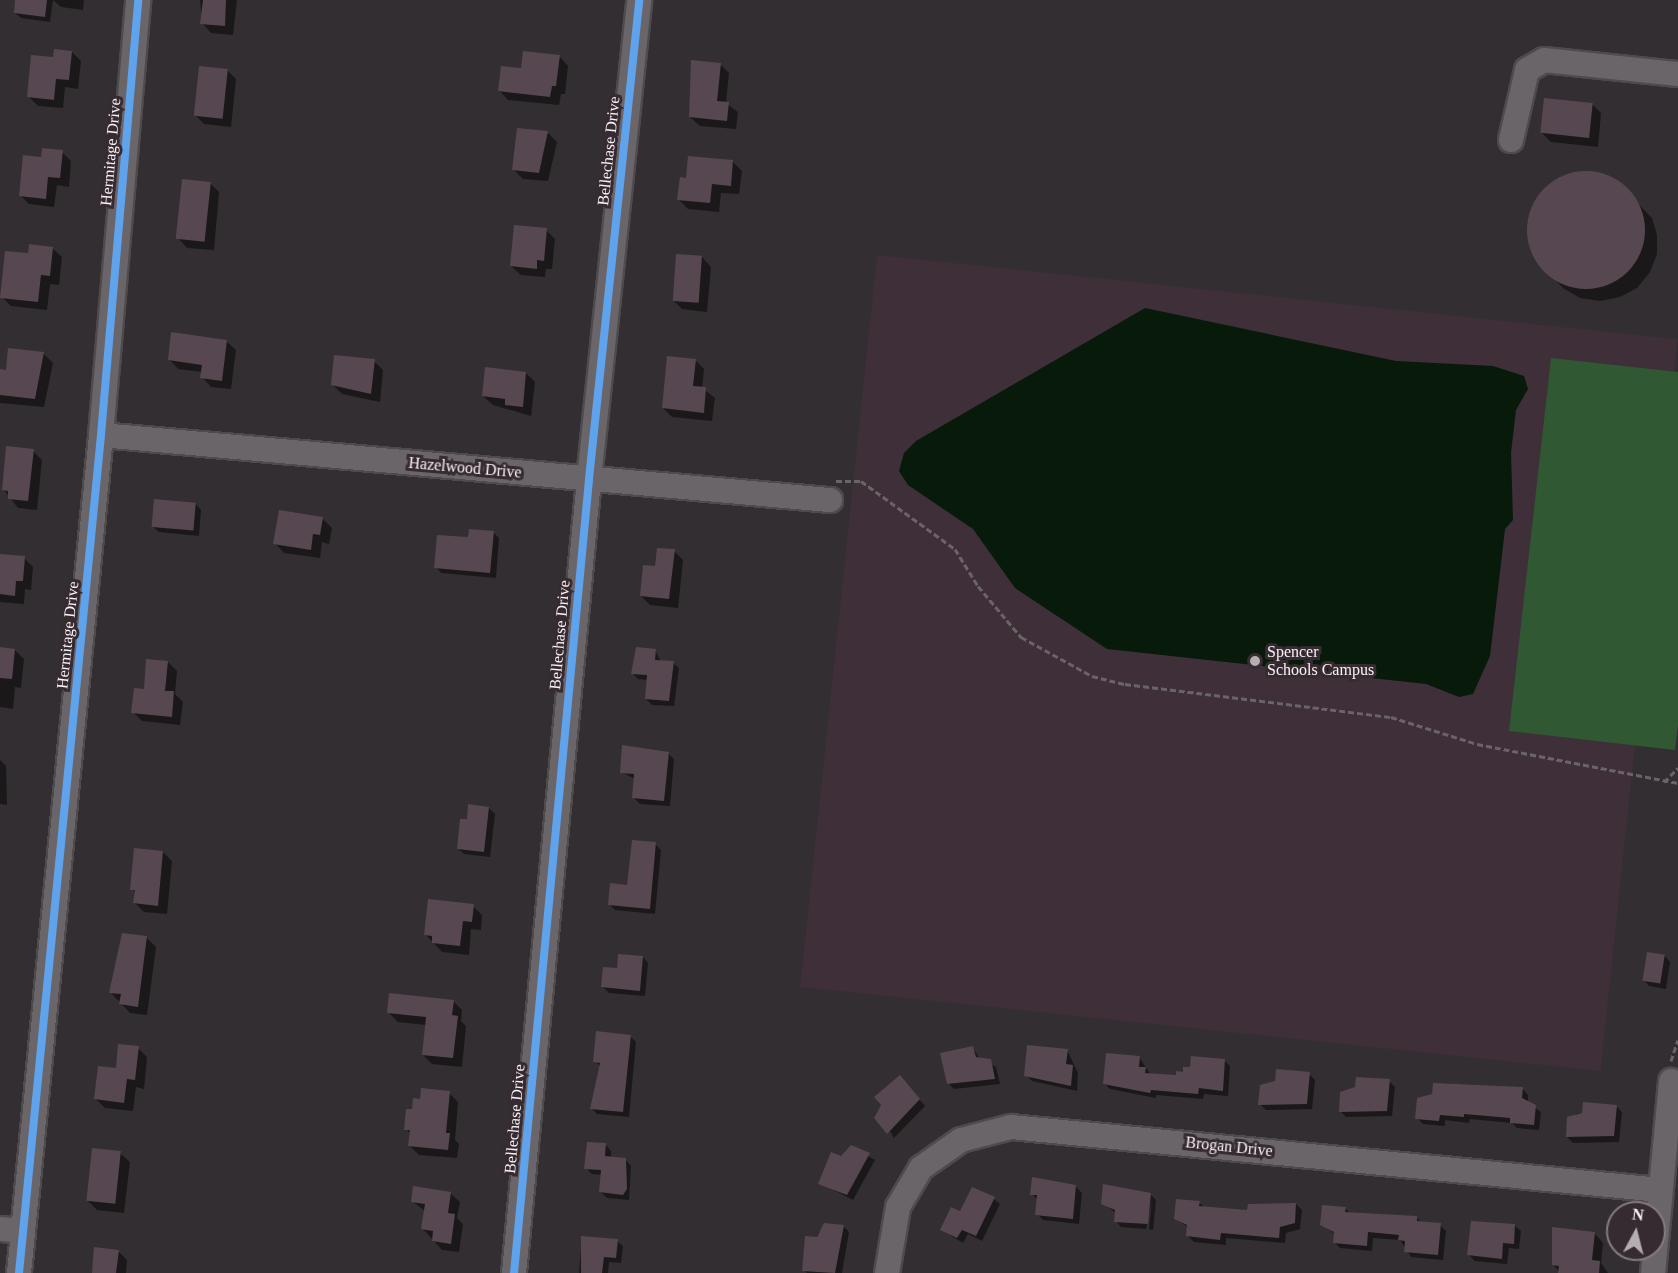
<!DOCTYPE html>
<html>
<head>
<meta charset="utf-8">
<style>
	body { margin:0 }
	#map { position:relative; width:1678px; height:1273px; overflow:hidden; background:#332e31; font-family:"Times New Roman",serif }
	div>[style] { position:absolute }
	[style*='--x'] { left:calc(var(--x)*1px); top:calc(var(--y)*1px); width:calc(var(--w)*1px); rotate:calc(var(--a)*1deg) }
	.built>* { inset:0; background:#3e2f38; transform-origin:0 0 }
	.green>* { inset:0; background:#2f5833 }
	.water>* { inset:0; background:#081a0a }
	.shadow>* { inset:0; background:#0007 }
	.building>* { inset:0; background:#574751; transform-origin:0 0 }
	.round { border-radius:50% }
	.path>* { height:3px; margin-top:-1.5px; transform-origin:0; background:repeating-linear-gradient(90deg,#696567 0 6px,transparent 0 9px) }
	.roads { filter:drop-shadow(2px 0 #4f4b4d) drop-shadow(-2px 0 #4f4b4d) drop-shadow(0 2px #4f4b4d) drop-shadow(0 -2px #4f4b4d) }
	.minor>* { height:24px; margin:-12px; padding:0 12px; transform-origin:12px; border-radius:12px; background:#6a6568 }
	.cycleway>* { height:8px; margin:-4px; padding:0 4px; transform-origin:4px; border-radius:4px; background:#60a3ed }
	.dots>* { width:16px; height:16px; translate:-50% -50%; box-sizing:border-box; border:3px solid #362b31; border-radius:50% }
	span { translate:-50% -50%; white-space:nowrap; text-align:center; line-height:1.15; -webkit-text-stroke:6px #362b31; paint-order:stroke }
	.street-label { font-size:16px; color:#f9f2f6 }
	.poi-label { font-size:16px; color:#f9f2f6 }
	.left { translate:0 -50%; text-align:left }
	.north { position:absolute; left:1606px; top:1201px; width:60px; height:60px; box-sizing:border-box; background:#362b31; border:2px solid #847b80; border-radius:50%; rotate:7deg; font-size:16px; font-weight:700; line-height:24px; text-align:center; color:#f9f2f6 }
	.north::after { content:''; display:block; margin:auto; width:21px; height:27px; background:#b4adb1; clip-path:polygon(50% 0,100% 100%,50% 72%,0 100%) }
</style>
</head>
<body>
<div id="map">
	<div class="built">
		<i style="left:877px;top:255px;width:805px;height:736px;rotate:6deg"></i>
	</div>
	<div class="green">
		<i style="clip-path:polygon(1551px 358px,1678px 372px,1678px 725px,1675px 750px,1509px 731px)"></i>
	</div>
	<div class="water">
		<i style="clip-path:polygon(1145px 308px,1396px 361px,1493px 366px,1524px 376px,1528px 389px,1516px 410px,1511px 453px,1513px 520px,1505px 529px,1490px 656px,1473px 694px,1459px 697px,1426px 684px,1107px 649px,1015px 588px,973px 529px,908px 485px,899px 471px,904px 453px,916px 441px)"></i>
	</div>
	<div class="shadow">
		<i style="clip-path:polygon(17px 0,53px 0,50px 22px,21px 18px,15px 13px)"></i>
		<i style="clip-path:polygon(53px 0,84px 0,83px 10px,61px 7px)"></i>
		<i style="clip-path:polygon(200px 0,237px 0,233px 35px,211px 33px,202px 23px)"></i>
		<i style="clip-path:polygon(72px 52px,81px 61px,78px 89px,65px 87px,63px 108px,38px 106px,29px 97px,54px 59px)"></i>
		<i style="clip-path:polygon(559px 56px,568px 66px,565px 94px,561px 94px,559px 105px,508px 100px,499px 90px,522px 70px)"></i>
		<i style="clip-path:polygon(692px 61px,720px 64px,729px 73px,726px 103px,738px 112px,736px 129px,700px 126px,690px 117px)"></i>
		<i style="clip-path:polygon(227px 70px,236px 79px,231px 127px,204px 124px,195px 115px)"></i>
		<i style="clip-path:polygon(1592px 104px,1601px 113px,1598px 147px,1551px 142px,1542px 133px)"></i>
		<i style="clip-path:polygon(548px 133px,557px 142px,548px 181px,523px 179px,514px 170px)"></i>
		<i style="clip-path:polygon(62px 152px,71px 161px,69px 187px,57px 185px,54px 207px,29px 204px,20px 195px,43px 159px)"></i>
		<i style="clip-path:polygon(732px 161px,742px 171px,739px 194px,721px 193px,719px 212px,688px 209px,679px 200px,688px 179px)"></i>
		<i style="clip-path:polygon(1596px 172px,1613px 178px,1652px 218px,1657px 235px,1657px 254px,1650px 272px,1637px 288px,1620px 297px,1600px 301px,1580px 298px,1563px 288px,1536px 260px,1529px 241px,1529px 221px,1534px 204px,1560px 178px)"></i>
		<i style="clip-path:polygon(210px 183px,219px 192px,214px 250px,187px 248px,178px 238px)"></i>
		<i style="clip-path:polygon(546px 230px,555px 239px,552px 269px,546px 269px,545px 277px,521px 275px,511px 266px)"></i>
		<i style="clip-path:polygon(52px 248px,62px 257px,59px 285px,50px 284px,47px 310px,11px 306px,2px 297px,30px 255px)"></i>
		<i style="clip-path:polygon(702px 257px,711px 267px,707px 312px,682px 309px,673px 300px)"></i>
		<i style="clip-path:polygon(226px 341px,236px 350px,231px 389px,211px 387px,202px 377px,202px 372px,178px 369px,169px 359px)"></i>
		<i style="clip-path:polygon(44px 354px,53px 363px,44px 407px,0 403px,0 371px,7px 371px)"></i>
		<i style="clip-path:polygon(695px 360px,704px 369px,702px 388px,715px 398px,712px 421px,672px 417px,663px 408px)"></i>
		<i style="clip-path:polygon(374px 361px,383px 370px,380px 402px,342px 394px,332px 384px)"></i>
		<i style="clip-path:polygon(526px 373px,535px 382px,531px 416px,493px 405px,483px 396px)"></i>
		<i style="clip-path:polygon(33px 451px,42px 460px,37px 510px,18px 508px,3px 489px)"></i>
		<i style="clip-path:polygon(196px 504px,201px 510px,199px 536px,159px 532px,153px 527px)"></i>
		<i style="clip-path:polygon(323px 519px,332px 528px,329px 544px,322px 542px,320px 558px,284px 553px,275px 543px)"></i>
		<i style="clip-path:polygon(493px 532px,499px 538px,496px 578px,441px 573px,436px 567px)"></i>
		<i style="clip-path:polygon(674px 551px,683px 560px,678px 608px,650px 605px,641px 596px,657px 568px)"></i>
		<i style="clip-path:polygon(0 555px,24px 558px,33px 567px,31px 590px,25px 589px,24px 604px,0 602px)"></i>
		<i style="clip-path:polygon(0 649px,15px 650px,24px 659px,21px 688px,15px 687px,13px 709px,0 707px)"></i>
		<i style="clip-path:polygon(655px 650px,661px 662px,673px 663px,679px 668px,674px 706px,652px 705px,646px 699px,648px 680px,638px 679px,632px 673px)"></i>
		<i style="clip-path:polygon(168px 662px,177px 671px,175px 694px,183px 702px,180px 725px,142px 721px,133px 712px)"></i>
		<i style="clip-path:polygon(668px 753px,674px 759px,670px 806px,640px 804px,634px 798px,635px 779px,621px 772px)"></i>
		<i style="clip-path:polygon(0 760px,6px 766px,7px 805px,0 804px)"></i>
		<i style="clip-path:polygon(489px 808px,495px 814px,490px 857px,464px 854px,458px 849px,468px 821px)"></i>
		<i style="clip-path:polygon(655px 844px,661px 850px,655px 914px,615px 910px,609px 904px,629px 886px)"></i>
		<i style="clip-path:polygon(163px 852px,172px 861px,167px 914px,144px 912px,135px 903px,136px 893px,132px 889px)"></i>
		<i style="clip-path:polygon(473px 906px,482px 915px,481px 930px,471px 929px,469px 955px,442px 952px,425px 934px)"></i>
		<i style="clip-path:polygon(147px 938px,156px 947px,147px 1015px,130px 1013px,110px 992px)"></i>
		<i style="clip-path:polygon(1665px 956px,1670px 962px,1666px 989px,1649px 986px,1644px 980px)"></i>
		<i style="clip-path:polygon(643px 957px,648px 963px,645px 996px,609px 993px,603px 987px,618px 969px)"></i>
		<i style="clip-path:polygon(453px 1001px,462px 1010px,461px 1021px,466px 1026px,462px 1067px,432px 1064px,423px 1055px,426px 1025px,398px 1022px,389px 1013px)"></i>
		<i style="clip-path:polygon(630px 1036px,636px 1042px,629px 1117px,597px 1114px,591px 1108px,601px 1067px,595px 1061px)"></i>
		<i style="clip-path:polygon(138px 1048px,147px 1057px,144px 1089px,136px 1087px,133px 1111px,105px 1108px,96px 1099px)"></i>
		<i style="clip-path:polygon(973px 1048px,980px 1059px,996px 1067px,1000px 1084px,954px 1089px,948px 1083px)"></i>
		<i style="clip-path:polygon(1067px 1050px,1078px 1073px,1077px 1091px,1032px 1081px,1026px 1075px)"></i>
		<i style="clip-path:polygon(1139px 1057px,1151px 1075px,1177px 1077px,1225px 1061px,1230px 1066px,1228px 1096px,1204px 1094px,1203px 1099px,1156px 1095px,1156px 1098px,1110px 1089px,1104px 1083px)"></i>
		<i style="clip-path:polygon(1309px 1074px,1315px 1080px,1312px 1109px,1266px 1110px,1260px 1104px)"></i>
		<i style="clip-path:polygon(1389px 1081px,1395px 1087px,1392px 1116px,1346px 1117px,1340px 1111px)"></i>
		<i style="clip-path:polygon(905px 1082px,925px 1106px,894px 1138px,878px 1110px)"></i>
		<i style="clip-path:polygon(1523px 1089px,1528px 1095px,1528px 1103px,1541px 1112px,1539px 1130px,1517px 1128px,1512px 1123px,1470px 1119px,1469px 1123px,1445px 1120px,1445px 1126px,1423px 1124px,1417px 1118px)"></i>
		<i style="clip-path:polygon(449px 1093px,458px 1102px,455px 1140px,459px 1144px,457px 1158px,419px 1155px,410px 1146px,411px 1134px,406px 1129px,413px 1111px,421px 1101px)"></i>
		<i style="clip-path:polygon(1616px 1106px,1622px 1112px,1619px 1142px,1573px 1143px,1567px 1137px,1576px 1114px)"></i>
		<i style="clip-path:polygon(606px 1145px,611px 1151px,611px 1158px,626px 1160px,631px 1166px,629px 1200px,607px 1198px,601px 1192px,602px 1175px,592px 1174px,586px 1168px)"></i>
		<i style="clip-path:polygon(852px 1147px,875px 1160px,853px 1200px,820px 1183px)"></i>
		<i style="clip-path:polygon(120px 1153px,130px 1162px,124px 1213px,97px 1210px,88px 1201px)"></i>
		<i style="clip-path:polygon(1105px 1185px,1150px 1194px,1156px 1200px,1153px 1230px,1149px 1229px,1152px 1198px,1146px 1229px,1121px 1227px,1116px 1221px,1116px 1213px,1103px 1203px)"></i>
		<i style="clip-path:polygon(1076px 1187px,1082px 1193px,1079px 1224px,1043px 1220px,1037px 1214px,1038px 1200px,1032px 1194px)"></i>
		<i style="clip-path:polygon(450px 1193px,460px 1202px,457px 1218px,463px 1224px,459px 1252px,442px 1250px,433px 1240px,423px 1229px,425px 1211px,412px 1201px)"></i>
		<i style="clip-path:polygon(994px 1199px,1000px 1204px,982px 1241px,968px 1234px,963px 1243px,942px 1230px,961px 1213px)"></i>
		<i style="clip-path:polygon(1199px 1202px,1205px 1208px,1249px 1212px,1296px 1204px,1302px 1210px,1300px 1229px,1286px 1233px,1285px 1243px,1226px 1238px,1226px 1245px,1194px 1242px,1188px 1236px,1189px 1228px,1175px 1218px)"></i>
		<i style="clip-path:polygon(1345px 1208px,1351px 1214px,1416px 1217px,1422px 1223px,1440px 1225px,1446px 1231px,1443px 1260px,1411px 1257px,1400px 1240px,1373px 1238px,1372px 1251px,1340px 1248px,1334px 1242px,1335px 1234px,1322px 1224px)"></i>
		<i style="clip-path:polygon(843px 1226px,849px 1232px,842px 1273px,807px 1273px,804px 1270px,819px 1232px)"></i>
		<i style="clip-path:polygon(1515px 1226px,1521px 1231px,1519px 1249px,1509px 1248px,1507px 1264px,1475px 1261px,1469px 1255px)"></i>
		<i style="clip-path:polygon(1594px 1233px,1603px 1243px,1601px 1263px,1608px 1273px,1560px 1273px,1553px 1264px)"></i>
		<i style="clip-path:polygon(582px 1237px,617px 1241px,623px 1246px,621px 1263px,609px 1262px,608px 1273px,579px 1273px)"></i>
		<i style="clip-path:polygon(118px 1251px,127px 1260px,126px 1273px,93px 1273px)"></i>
	</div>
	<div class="building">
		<i style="clip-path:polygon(15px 0,47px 0,45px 17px,14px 13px)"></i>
		<i style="clip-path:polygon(203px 0,226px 0,225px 26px,200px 24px)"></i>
		<i style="clip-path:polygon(54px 49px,72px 51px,69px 80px,56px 79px,54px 100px,27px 97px,31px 55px,53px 57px)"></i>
		<i style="clip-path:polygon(523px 51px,560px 55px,556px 86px,552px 86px,550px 97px,498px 91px,501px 66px,521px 68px)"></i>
		<i style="clip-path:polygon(691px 60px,721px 63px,717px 101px,729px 102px,727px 121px,689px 117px)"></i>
		<i style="left:199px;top:66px;width:29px;height:50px;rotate:6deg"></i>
		<i style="left:1544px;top:98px;width:49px;height:35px;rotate:6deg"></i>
		<i style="clip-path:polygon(517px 128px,548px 131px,539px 173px,512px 170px)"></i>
		<i style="clip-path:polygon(42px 148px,63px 150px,60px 178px,48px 177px,46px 199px,19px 196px,23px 155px,41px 157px)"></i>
		<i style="clip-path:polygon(688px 156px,733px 160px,731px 186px,712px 184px,710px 203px,677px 200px,680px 177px,686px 178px)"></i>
		<i class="round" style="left:1527px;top:171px;width:118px;height:118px"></i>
		<i style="left:182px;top:179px;width:29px;height:60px;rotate:6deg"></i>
		<i style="clip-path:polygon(514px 225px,547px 228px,544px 261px,537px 260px,537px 269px,510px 266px)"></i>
		<i style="clip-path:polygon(29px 244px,53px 247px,50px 276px,41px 275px,38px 302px,0 298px,5px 251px,28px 253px)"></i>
		<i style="left:676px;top:254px;width:26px;height:47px;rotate:4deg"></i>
		<i style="clip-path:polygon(171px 332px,227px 340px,222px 381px,200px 378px,202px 365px,168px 360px)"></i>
		<i style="clip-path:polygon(8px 348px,44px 352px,35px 399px,0 395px,0 369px,6px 370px)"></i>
		<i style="clip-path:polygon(334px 355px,375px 359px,371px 394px,331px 385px)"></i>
		<i style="clip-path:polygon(667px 356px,696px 359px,693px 386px,706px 387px,704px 413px,662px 408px)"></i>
		<i style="clip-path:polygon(485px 367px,526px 372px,523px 407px,505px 405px,505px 399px,482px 396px)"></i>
		<i style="clip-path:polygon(6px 446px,34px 449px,28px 501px,8px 499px,8px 491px,2px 490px)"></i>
		<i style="left:154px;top:499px;width:42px;height:28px;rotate:5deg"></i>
		<i style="clip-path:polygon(279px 510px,323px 517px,320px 535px,313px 534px,311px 550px,273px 544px)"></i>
		<i style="clip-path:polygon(469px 529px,494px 531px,490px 573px,434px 568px,437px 535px,468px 537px)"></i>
		<i style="clip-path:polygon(657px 548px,675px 549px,669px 599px,640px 596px,643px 565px,655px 566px)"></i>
		<i style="clip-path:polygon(0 554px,25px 556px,23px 581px,16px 581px,15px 596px,0 594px)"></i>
		<i style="clip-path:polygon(0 647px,15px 649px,12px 679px,0 678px)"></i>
		<i style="clip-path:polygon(636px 647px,656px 649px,655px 660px,674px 661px,669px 701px,645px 699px,647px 675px,631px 674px)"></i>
		<i style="clip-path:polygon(146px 659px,168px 661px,165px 691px,174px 691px,172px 717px,131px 713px,134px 688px,144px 689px)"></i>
		<i style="clip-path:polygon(622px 745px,669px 752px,664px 801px,632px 798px,634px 774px,620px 773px)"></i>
		<i style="clip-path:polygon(468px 804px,489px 807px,484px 852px,457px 849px,460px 819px,467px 819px)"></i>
		<i style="clip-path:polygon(632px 840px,656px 842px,650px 909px,608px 905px,610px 883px,627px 885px)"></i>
		<i style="clip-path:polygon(134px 848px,163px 851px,158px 906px,133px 903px,135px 890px,130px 890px)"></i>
		<i style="clip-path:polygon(428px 899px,474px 904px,472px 922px,463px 921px,460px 946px,432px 943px,432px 936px,424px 935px)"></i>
		<i style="clip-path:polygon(122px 933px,147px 936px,138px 1007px,119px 1004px,121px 994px,109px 993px)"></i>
		<i style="left:1647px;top:952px;width:18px;height:29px;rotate:9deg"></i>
		<i style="clip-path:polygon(618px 954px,643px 956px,640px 991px,601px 987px,603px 967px,617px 968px)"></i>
		<i style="clip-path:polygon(389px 993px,454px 1000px,452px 1015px,458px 1016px,453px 1058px,422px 1055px,426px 1017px,387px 1013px)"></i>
		<i style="clip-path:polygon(596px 1031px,631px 1035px,623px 1112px,590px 1109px,600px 1063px,593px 1062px)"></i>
		<i style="clip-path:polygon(118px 1044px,139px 1046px,135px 1080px,127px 1079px,124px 1103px,94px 1099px,98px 1066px,116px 1068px)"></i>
		<i style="clip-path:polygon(1027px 1045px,1068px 1049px,1066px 1064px,1073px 1065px,1071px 1086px,1024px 1076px)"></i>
		<i style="clip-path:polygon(973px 1046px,976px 1057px,991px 1059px,995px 1079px,947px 1084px,940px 1053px)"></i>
		<i style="clip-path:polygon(1106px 1053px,1140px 1056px,1139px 1067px,1146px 1067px,1145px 1073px,1176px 1075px,1176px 1071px,1183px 1072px,1183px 1067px,1190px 1067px,1191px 1056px,1225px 1059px,1223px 1091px,1199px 1088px,1198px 1094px,1151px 1090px,1150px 1093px,1103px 1084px)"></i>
		<i style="clip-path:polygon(1276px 1069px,1310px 1072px,1307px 1104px,1258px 1105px,1260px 1085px,1275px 1081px)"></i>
		<i style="clip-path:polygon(900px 1075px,920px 1099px,887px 1134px,874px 1118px,881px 1105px,874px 1097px)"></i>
		<i style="clip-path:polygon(1356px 1077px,1390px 1079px,1387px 1111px,1339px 1112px,1340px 1092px,1355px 1087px)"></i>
		<i style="clip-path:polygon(1433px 1083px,1523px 1087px,1522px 1098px,1536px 1105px,1534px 1125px,1510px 1123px,1510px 1118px,1464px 1114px,1464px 1117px,1440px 1115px,1439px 1121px,1415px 1119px,1417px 1098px,1432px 1094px)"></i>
		<i style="clip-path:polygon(421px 1088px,450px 1091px,446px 1133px,450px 1133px,448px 1150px,408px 1146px,410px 1130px,404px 1130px,406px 1109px,412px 1109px,413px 1098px,420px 1099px)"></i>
		<i style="clip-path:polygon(1583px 1102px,1617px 1105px,1614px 1136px,1566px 1137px,1567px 1117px,1582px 1113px)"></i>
		<i style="clip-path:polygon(587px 1142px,606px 1143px,605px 1156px,626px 1158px,627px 1189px,623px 1195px,599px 1192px,601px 1170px,584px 1169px)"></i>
		<i style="clip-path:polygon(851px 1145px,870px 1153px,847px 1195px,818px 1184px,831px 1152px,841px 1156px)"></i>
		<i style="left:92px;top:1148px;width:29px;height:53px;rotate:6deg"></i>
		<i style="clip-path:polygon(1032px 1177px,1076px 1185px,1073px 1219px,1035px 1215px,1037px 1195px,1030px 1195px)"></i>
		<i style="clip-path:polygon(1103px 1184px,1151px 1193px,1148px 1224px,1114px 1222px,1115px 1210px,1101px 1204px)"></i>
		<i style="clip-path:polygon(413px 1186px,451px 1192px,448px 1213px,455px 1214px,451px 1244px,432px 1241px,433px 1231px,421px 1229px,425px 1204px,411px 1202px)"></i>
		<i style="clip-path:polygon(972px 1187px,995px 1197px,976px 1236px,962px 1230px,957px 1238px,940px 1230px,951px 1207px,960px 1211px)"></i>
		<i style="clip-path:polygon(1176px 1199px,1200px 1201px,1199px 1206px,1247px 1210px,1248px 1204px,1296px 1203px,1295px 1223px,1280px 1227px,1279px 1238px,1221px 1233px,1220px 1240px,1186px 1236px,1187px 1225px,1174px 1219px)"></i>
		<i style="clip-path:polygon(1322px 1205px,1346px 1207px,1345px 1212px,1417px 1216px,1417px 1221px,1441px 1223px,1438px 1255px,1404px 1252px,1405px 1241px,1398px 1240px,1399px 1235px,1368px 1232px,1367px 1246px,1333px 1243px,1334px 1232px,1320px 1225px)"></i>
		<i style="clip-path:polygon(1471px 1221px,1515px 1224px,1514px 1244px,1503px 1243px,1502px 1259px,1467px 1255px)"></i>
		<i style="clip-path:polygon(824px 1223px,844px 1225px,835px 1273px,802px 1271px,805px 1236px,817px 1237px)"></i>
		<i style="clip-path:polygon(1552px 1227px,1595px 1232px,1592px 1260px,1600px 1261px,1599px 1273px,1558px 1273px,1559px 1266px,1552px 1265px)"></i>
		<i style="clip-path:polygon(581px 1236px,618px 1239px,616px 1258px,604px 1257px,602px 1273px,581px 1273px)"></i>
		<i style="clip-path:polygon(94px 1247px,119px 1250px,116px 1273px,92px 1273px)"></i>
	</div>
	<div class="path">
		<i style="--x:836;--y:481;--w:25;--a:0"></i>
		<i style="--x:861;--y:481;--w:116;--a:35.9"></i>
		<i style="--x:955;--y:549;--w:44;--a:58.1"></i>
		<i style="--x:978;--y:586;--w:67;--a:49.9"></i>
		<i style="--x:1021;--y:637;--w:81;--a:28.8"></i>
		<i style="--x:1092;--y:676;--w:34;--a:14"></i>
		<i style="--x:1125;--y:684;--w:268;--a:7.1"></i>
		<i style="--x:1391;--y:717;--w:90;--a:17.4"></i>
		<i style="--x:1477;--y:744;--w:205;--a:11"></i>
		<i style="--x:1664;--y:782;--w:20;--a:-45"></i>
		<i style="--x:1671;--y:1061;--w:22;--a:-72"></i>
	</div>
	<div class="roads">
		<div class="minor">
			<i style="--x:1511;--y:140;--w:72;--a:-77.1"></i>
			<i style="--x:1527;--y:70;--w:20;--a:-30"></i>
			<i style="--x:1544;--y:60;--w:135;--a:6"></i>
			<i style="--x:101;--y:435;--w:732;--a:5.1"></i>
			<i style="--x:0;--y:1229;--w:23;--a:5"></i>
			<i style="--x:19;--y:1273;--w:842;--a:-84.41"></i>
			<i style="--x:101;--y:435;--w:437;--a:-85.1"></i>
			<i style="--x:514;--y:1273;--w:798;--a:-84.6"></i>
			<i style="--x:589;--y:479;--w:482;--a:-84"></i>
			<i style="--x:887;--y:1273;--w:67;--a:-80.5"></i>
			<i style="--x:898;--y:1207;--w:45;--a:-59.5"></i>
			<i style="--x:921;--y:1168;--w:49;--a:-35"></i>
			<i style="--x:961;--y:1140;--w:52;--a:-14.6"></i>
			<i style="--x:1011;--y:1127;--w:652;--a:5.54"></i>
			<i style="--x:1653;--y:1273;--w:193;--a:-84.6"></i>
		</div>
	</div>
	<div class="cycleway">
		<i style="--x:19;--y:1273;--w:842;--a:-84.41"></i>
		<i style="--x:101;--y:435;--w:437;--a:-85.1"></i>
		<i style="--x:514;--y:1273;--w:798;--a:-84.6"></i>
		<i style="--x:589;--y:479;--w:482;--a:-84"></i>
	</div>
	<div class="dots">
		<i style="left:1255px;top:661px;background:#b4adb1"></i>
	</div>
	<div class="street-label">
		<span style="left:609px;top:151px;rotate:-84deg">Bellechase Drive</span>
		<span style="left:111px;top:152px;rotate:-85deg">Hermitage Drive</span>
		<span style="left:465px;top:468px;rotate:5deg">Hazelwood Drive</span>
		<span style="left:68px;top:635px;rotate:-84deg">Hermitage Drive</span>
		<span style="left:560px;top:635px;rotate:-85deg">Bellechase Drive</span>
		<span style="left:515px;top:1119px;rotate:-85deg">Bellechase Drive</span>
		<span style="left:1229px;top:1147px;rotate:6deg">Brogan Drive</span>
	</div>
	<div class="poi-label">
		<span class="left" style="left:1267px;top:661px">Spencer<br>Schools Campus</span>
	</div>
	<div class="north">N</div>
</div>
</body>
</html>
